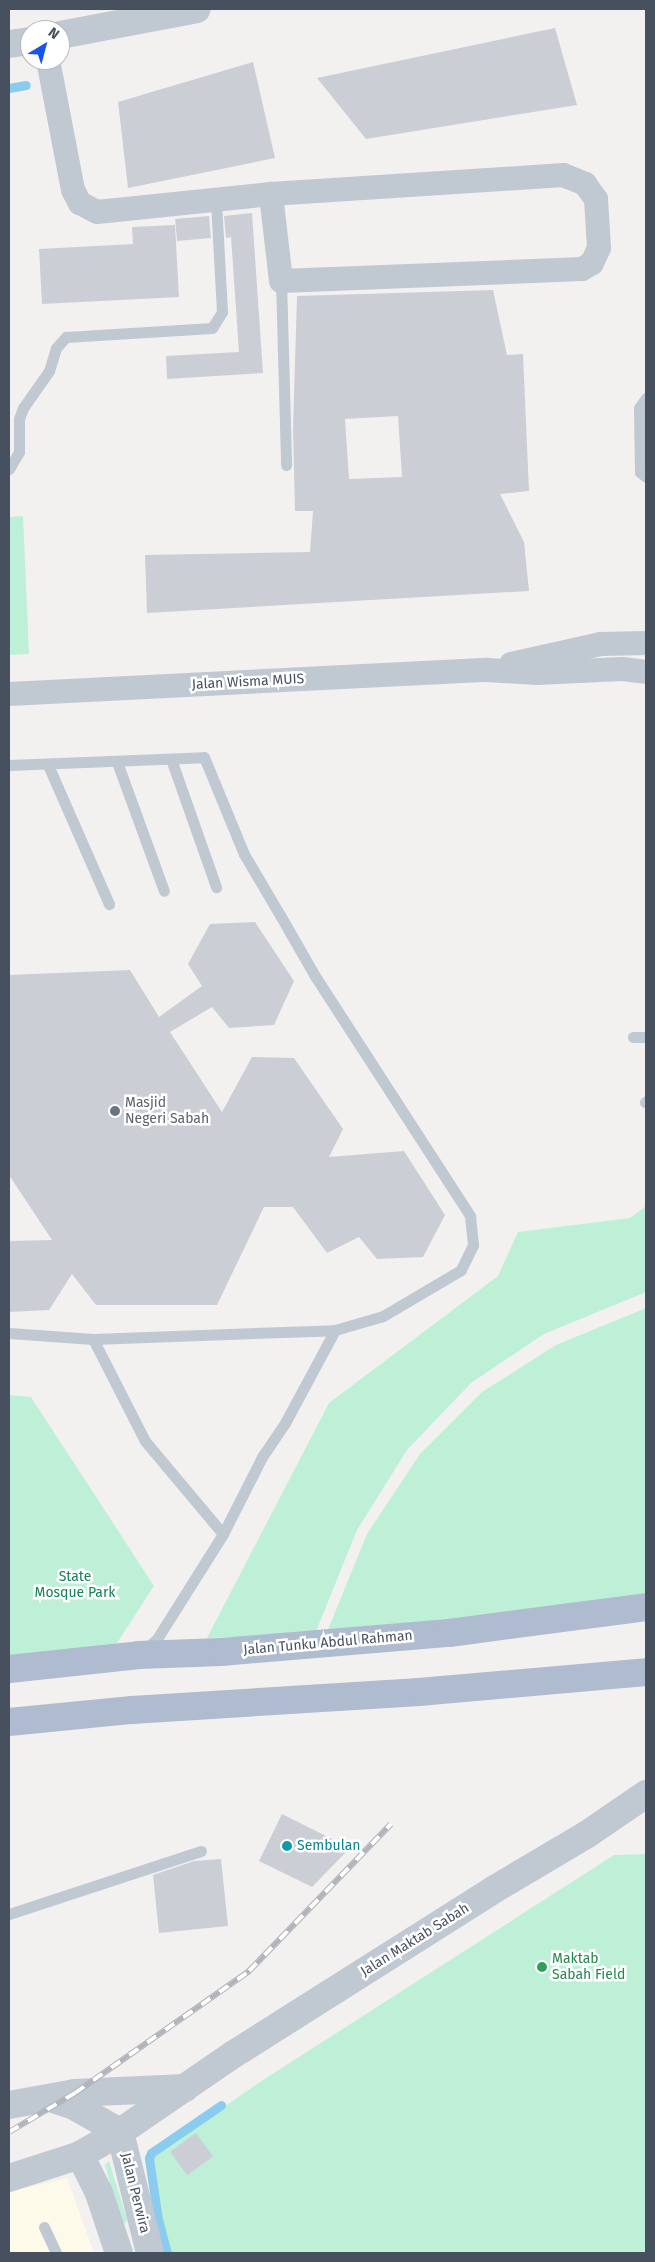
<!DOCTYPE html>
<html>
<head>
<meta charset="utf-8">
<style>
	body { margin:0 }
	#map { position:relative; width:655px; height:2262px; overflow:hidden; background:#f3f0f0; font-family:"Fira Sans",sans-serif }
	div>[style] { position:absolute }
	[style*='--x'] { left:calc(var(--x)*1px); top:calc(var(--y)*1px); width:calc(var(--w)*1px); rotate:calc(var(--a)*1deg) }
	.commercial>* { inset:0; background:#fdfaea }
	.green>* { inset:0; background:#bef0d8 }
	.stream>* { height:9px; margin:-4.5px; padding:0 4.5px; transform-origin:4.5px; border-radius:4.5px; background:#8accee }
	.building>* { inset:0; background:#ccced6; transform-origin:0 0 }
	.service>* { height:11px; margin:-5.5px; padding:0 5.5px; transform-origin:5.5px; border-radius:5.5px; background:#c0c8d2 }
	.minor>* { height:24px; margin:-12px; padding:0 12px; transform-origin:12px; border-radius:12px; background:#c0c8d2 }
	.tertiary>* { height:28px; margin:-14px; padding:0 14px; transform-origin:14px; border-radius:14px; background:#c0c8d2 }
	.primary>* { height:28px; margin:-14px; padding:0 14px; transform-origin:14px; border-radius:14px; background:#afbbcf }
	.rail>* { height:5.5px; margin-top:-2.75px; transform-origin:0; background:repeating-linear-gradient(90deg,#fff 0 11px,#b2b4bb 0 22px); box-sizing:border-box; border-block:1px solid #b2b4bb }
	.dots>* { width:14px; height:14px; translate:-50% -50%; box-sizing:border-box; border:2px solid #fff; border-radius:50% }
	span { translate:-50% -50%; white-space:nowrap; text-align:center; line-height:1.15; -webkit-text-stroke:5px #fff; paint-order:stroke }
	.street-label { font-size:14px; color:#47505e }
	.worship-label { font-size:14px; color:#5b616d }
	.left { translate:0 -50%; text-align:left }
	.park-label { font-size:14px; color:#15825a }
	.culture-label { font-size:14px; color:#0d838f }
	.leisure-label { font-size:14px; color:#27864d }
	.frame { position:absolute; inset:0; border:10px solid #47505e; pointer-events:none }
	.north { position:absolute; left:20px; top:20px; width:50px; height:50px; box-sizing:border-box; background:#fff; border:1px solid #b5b9bf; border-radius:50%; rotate:37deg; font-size:14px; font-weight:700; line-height:20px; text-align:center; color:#47505e }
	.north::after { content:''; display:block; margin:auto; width:18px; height:22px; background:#1555e7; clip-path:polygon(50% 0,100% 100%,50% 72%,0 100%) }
</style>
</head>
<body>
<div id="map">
	<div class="commercial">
		<i style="clip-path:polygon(67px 2178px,94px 2253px,9px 2253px,9px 2192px)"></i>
	</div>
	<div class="green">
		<i style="clip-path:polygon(23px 516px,29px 654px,9px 655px,9px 517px)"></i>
		<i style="clip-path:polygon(646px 1206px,646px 1292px,544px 1334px,471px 1383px,407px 1450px,357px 1530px,315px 1634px,207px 1638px,329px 1403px,498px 1276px,518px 1232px,630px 1218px)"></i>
		<i style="clip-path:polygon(646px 1308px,646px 1595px,615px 1602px,327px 1632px,367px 1534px,420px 1454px,482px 1392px,556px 1345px)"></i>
		<i style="clip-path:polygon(9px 1395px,31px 1397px,154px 1586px,104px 1663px,9px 1666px)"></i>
		<i style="clip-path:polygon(646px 1854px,646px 2253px,172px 2253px,162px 2219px,153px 2156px,263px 2080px,614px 1855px)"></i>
		<i style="clip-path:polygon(109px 2161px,127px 2219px,126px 2223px,120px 2221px,105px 2165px)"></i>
	</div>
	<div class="stream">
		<i style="--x:9;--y:88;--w:17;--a:-10"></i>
		<i style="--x:167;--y:2253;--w:34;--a:-105"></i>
		<i style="--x:158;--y:2220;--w:63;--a:-98.3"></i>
		<i style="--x:149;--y:2158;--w:5;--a:-68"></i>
		<i style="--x:151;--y:2153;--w:85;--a:-34.4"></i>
	</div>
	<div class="building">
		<i style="clip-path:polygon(555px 28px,577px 105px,366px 139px,317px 78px)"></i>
		<i style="clip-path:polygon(253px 62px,275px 158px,128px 188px,118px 102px)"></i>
		<i style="clip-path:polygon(252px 213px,263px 373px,167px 379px,166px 356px,239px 352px,231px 237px,226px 238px,224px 216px)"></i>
		<i style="left:209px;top:216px;width:22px;height:34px;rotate:85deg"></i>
		<i style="clip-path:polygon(175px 225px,179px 297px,42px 304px,39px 249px,133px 244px,132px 227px)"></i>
		<i style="clip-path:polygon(evenodd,493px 290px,507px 355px,523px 354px,529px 491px,500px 494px,524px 542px,529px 591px,147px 613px,145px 555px,310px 552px,313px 511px,295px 511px,293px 429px,297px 296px,493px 290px,398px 416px,402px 477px,349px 479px,345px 419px,398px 416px)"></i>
		<i style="clip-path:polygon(255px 922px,294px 981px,274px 1025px,229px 1028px,212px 1007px,170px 1032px,222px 1112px,252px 1057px,294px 1058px,343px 1129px,329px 1157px,404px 1151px,445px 1215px,423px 1257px,377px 1259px,359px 1237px,327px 1253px,293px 1207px,264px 1207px,217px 1305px,96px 1305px,72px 1274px,49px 1310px,9px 1312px,9px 1241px,52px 1240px,9px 1175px,9px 975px,130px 970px,159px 1017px,202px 986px,188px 964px,210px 924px)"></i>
		<i style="clip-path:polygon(282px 1814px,350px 1848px,312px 1887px,259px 1861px)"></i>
		<i style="clip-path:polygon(221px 1859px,228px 1926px,159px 1933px,153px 1875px,194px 1861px)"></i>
		<i style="left:196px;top:2133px;width:29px;height:32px;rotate:54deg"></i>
	</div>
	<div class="service">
		<i style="--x:281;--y:281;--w:184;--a:88.4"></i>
		<i style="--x:646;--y:398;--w:12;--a:125"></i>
		<i style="--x:639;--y:408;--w:64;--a:89.1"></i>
		<i style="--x:640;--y:472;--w:8;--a:40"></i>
		<i style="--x:9;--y:469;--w:20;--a:-60"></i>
		<i style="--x:19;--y:452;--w:33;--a:-90"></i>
		<i style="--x:19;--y:419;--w:12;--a:-70"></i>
		<i style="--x:23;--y:408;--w:45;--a:-54.9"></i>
		<i style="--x:49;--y:371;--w:24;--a:-73"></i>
		<i style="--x:56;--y:348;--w:15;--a:-48"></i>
		<i style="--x:66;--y:337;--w:146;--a:-3.5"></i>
		<i style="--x:212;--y:328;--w:19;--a:-58"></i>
		<i style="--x:222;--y:312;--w:112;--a:-93.1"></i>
		<i style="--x:171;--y:759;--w:136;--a:70.6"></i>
		<i style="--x:117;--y:762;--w:137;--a:70"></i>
		<i style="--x:9;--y:765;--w:195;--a:-2.3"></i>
		<i style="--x:204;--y:757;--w:105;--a:67.6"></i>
		<i style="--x:244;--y:854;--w:71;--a:59.5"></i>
		<i style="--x:280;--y:915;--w:70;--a:60.2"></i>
		<i style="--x:315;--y:976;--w:286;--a:57.1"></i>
		<i style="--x:470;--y:1216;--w:29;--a:84"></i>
		<i style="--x:473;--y:1245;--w:28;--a:116"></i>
		<i style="--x:461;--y:1270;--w:91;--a:149.5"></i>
		<i style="--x:383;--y:1316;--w:50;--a:163.7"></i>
		<i style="--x:335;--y:1330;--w:106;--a:118.3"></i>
		<i style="--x:285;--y:1423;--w:41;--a:124.1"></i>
		<i style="--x:262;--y:1457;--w:86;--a:116.9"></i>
		<i style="--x:223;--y:1534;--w:124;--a:122.2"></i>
		<i style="--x:157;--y:1639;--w:17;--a:140"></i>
		<i style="--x:48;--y:765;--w:152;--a:66.3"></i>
		<i style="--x:633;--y:1037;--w:13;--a:0"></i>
		<i style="--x:645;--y:1102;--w:1;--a:-45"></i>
		<i style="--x:9;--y:1333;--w:84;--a:4.1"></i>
		<i style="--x:93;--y:1339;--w:242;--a:-2.1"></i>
		<i style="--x:93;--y:1339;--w:114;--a:63"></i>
		<i style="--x:145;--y:1441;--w:121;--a:50"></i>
		<i style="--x:9;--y:1914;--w:202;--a:-18.2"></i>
		<i style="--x:44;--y:2227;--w:29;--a:65"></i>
	</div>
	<div class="minor">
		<i style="--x:48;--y:60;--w:132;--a:79.1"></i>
		<i style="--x:73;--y:190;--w:15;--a:62"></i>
		<i style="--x:80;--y:203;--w:19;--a:28"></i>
		<i style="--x:97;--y:212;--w:175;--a:-5.9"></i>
		<i style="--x:271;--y:194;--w:293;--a:-3.7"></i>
		<i style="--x:563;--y:175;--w:24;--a:22"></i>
		<i style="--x:585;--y:184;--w:19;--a:54"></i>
		<i style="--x:596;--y:199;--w:49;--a:86.5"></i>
		<i style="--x:599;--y:248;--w:17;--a:115"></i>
		<i style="--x:592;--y:263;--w:12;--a:149"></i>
		<i style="--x:582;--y:269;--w:301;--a:177.7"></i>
		<i style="--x:281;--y:281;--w:88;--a:-96.6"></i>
		<i style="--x:511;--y:664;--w:92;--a:-12.5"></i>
		<i style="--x:601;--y:644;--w:45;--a:-1.3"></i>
		<i style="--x:9;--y:694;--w:479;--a:-2.9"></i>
		<i style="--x:487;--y:670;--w:50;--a:3.4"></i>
		<i style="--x:537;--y:673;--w:85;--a:-2.7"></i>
		<i style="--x:622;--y:669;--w:24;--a:7"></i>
	</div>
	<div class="tertiary">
		<i style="--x:60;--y:35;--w:139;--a:-10.7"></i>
		<i style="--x:9;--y:44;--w:21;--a:-8"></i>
		<i style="--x:50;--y:2098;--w:25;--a:18"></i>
		<i style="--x:74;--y:2106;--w:53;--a:29.5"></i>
		<i style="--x:9;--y:2105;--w:67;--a:-10.3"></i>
		<i style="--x:75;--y:2093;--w:110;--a:-2.6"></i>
		<i style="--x:120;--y:2132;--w:125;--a:76.1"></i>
		<i style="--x:80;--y:2155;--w:42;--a:63.4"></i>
		<i style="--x:99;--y:2193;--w:63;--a:71.6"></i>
		<i style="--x:9;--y:2178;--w:75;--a:-17.9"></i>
		<i style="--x:80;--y:2155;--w:46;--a:-29.9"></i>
		<i style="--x:120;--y:2132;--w:138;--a:-34.4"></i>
		<i style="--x:234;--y:2054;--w:307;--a:-32.3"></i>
		<i style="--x:493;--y:1890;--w:108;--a:-30.6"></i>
		<i style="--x:586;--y:1835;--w:73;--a:-34.3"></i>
	</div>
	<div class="primary">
		<i style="--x:9;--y:1669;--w:131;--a:-6.1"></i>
		<i style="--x:139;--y:1655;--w:82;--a:-2.1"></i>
		<i style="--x:221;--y:1652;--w:229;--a:-4.8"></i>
		<i style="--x:449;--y:1633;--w:199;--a:-7.5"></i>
		<i style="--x:9;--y:1722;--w:124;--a:-5.6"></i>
		<i style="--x:132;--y:1710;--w:288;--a:-3.6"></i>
		<i style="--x:419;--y:1692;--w:228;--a:-5"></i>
	</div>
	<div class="rail">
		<i style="--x:9;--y:2132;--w:77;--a:-30.6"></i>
		<i style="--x:75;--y:2093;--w:213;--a:-35"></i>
		<i style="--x:249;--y:1971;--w:204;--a:-46"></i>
	</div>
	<div class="dots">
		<i style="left:115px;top:1111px;background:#6b7280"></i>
		<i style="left:287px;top:1846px;background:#0f9aa8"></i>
		<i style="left:542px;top:1967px;background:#2e9e5b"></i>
	</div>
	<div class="street-label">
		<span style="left:248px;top:682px;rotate:-3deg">Jalan Wisma MUIS</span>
		<span style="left:328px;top:1643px;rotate:-5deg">Jalan Tunku Abdul Rahman</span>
		<span style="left:415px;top:1940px;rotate:-32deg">Jalan Maktab Sabah</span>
		<span style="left:135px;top:2193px;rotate:76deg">Jalan Perwira</span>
	</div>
	<div class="worship-label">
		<span class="left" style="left:125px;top:1111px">Masjid<br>Negeri Sabah</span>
	</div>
	<div class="park-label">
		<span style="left:75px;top:1585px">State<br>Mosque Park</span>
	</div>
	<div class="culture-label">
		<span class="left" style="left:297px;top:1846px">Sembulan</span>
	</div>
	<div class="leisure-label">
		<span class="left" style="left:552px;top:1967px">Maktab<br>Sabah Field</span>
	</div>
	<div class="frame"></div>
	<div class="north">N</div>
</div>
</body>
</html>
